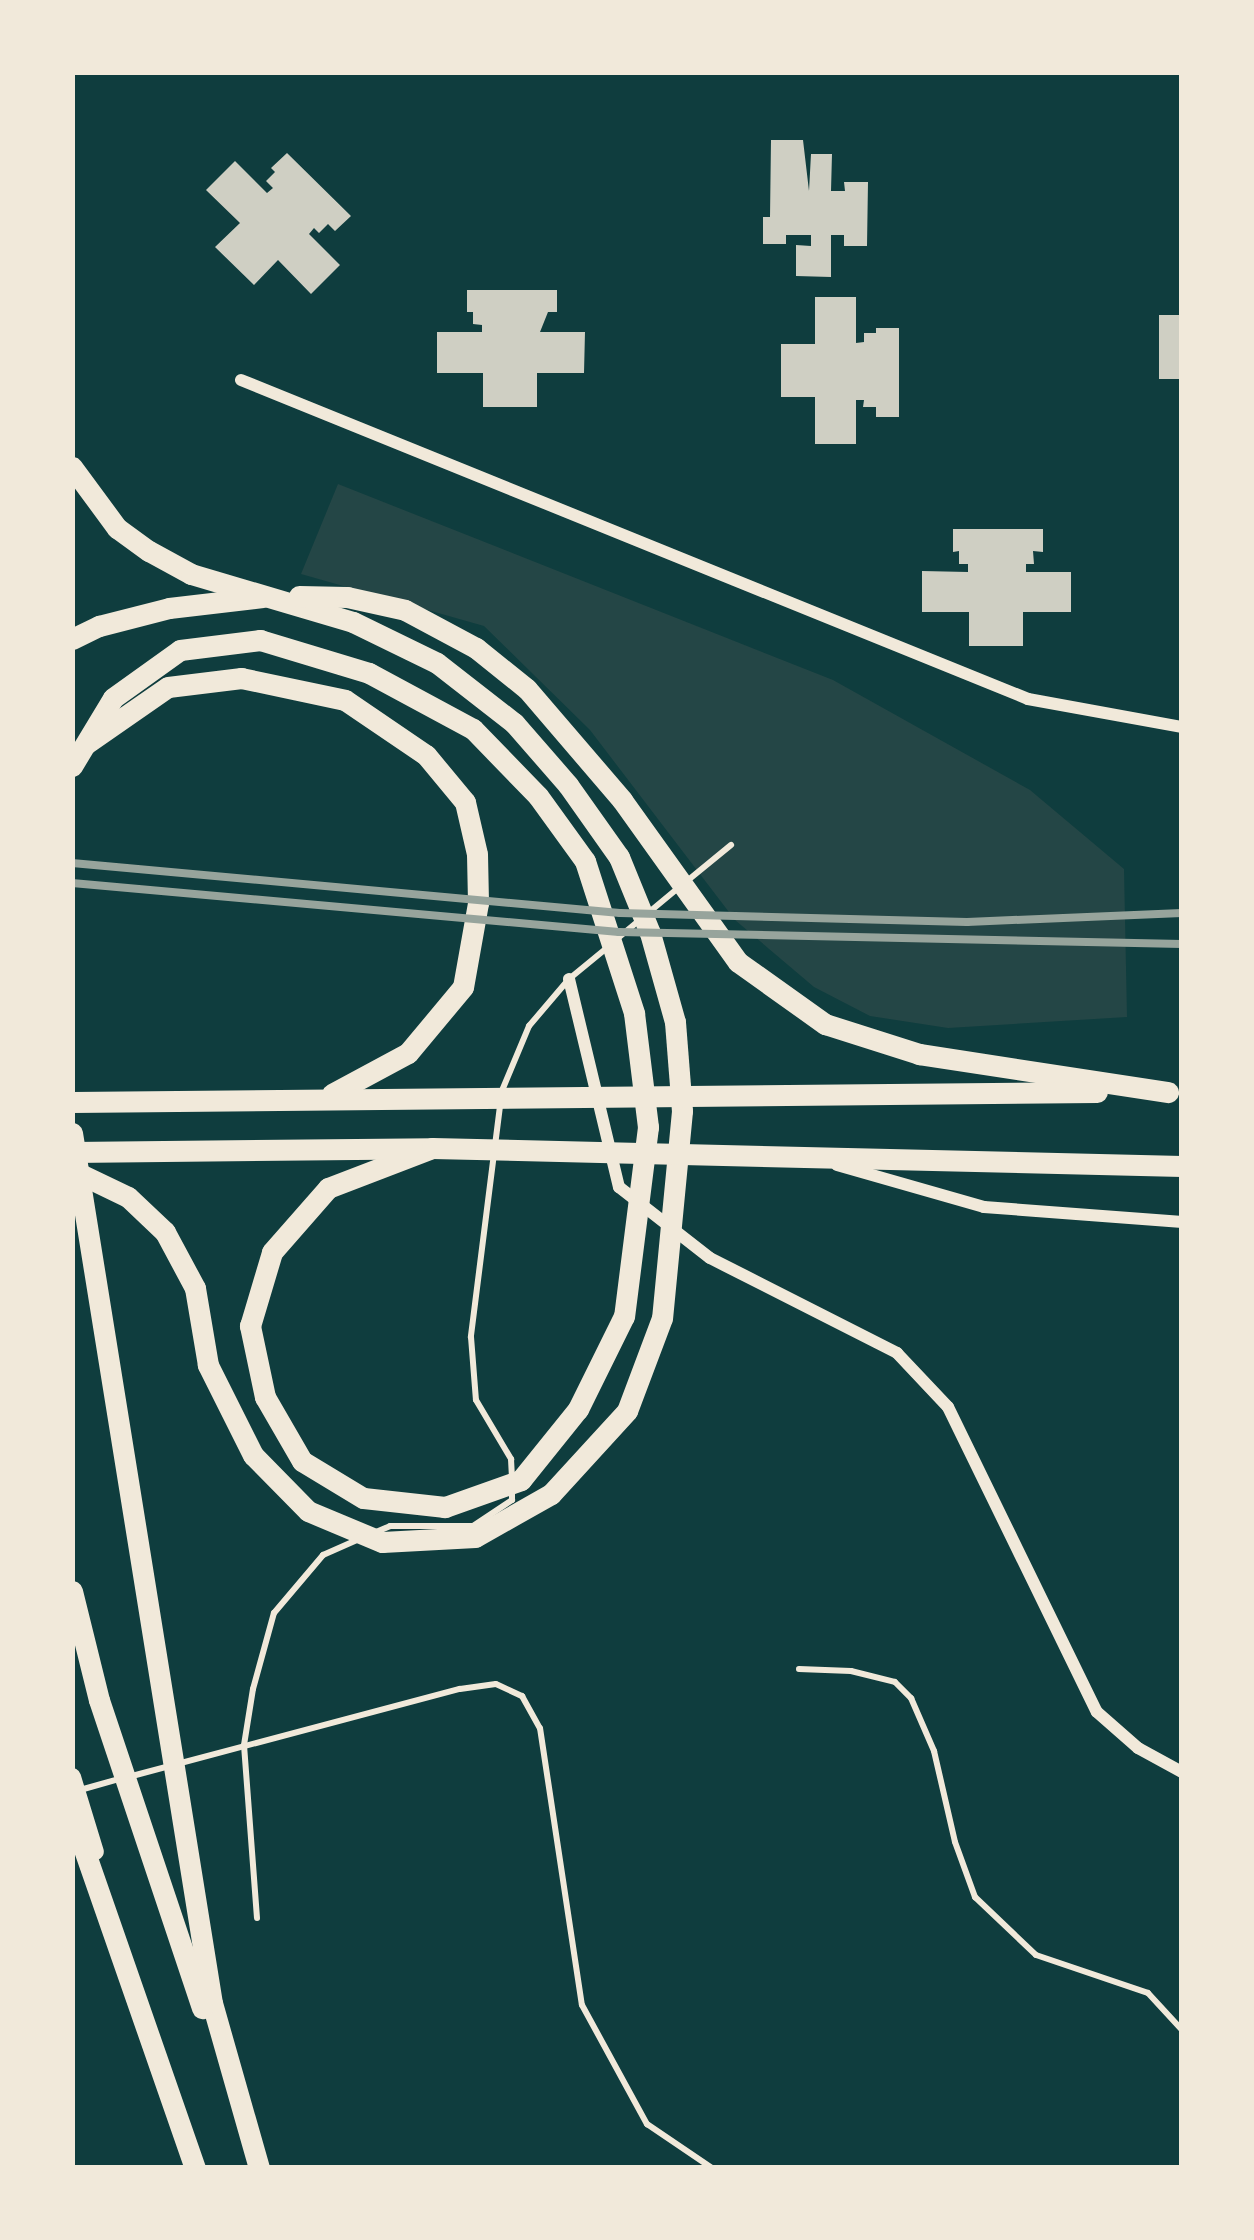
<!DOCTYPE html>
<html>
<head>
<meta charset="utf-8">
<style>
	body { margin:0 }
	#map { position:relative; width:1254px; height:2240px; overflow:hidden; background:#0f3d3e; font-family:"Open Sans",sans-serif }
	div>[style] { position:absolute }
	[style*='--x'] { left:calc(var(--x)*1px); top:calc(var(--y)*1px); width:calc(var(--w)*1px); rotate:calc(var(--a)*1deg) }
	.green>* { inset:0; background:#244646 }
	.building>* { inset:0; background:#cfcfc3; transform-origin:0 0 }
	.service>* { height:6px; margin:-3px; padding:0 3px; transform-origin:3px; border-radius:3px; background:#f1e9da }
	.minor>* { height:12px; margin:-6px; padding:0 6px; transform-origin:6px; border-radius:6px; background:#f1e9da }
	.secondary>* { height:18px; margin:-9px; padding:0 9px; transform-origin:9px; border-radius:9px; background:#f1e9da }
	.trunk>* { height:21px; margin:-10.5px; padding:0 10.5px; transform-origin:10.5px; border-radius:10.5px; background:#f1e9da }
	.rail>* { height:8px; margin:-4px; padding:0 4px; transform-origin:4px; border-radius:4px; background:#97a49c }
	span { translate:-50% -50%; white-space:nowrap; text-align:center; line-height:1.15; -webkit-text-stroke:9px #f1e9da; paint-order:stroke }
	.frame { position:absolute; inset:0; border:75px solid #f1e9da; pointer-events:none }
</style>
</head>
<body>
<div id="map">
	<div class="green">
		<i style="clip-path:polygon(338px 484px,833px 680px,1030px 790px,1124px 869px,1127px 1017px,948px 1028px,870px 1016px,814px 987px,735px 920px,590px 730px,484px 626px,301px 574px)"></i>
	</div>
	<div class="building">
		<i style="clip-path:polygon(771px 140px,803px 140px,809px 191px,811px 154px,832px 154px,831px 191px,845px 191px,844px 182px,868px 182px,867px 246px,844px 246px,844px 235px,831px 235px,831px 277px,796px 276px,796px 245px,811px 246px,811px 235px,786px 235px,786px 244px,763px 244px,763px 217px,770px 217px)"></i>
		<i style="clip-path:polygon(287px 153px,351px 216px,335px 231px,328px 224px,319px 233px,314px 228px,309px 234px,340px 265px,311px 294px,278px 260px,254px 285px,215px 247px,240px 223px,206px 190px,235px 161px,267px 193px,273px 188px,266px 181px,275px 172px,271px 168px)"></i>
		<i style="clip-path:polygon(467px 290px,557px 290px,557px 312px,548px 312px,540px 332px,585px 332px,584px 373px,537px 373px,537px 407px,483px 407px,483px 373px,437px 373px,437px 332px,482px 332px,482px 325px,473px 324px,473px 312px,467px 312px)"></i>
		<i style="clip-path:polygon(815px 297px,856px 297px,856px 343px,864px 342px,864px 333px,876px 333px,876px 328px,899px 328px,899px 417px,876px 417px,876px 407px,863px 407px,864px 400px,856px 400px,856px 444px,815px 444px,815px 397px,781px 397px,781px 344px,815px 344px)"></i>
		<i style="left:1159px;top:315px;width:23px;height:64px"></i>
		<i style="clip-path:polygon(953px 529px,1043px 529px,1043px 552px,1033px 551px,1034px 564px,1026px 564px,1026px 572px,1071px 572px,1071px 612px,1023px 612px,1023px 646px,969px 646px,969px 612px,922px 612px,922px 571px,968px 572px,968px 564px,959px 564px,959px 551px,953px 552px)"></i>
	</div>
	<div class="service">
		<i style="--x:687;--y:881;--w:57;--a:-39.3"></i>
		<i style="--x:618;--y:938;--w:77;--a:-39.7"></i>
		<i style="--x:501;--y:1093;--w:73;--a:-67.3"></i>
		<i style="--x:529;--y:1026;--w:62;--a:-49.6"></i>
		<i style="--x:569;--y:979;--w:50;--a:-39.4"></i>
		<i style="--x:500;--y:1106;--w:233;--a:97.2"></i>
		<i style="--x:471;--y:1337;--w:63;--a:85.5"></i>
		<i style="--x:476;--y:1400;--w:69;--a:59.3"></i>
		<i style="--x:511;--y:1459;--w:18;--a:87"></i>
		<i style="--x:376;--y:1532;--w:15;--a:-23"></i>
		<i style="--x:390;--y:1526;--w:83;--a:0"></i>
		<i style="--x:473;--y:1526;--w:47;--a:-33.7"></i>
		<i style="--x:512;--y:1500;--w:10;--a:-90"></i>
		<i style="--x:799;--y:1669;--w:52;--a:2.2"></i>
		<i style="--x:851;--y:1671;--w:45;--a:14"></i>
		<i style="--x:895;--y:1682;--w:23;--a:45"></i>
		<i style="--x:911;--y:1698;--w:58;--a:66.5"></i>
		<i style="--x:934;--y:1751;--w:93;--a:77"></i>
		<i style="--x:955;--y:1842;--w:59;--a:70"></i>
		<i style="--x:975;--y:1897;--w:84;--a:43.6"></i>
		<i style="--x:1036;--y:1955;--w:118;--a:18.7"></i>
		<i style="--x:1148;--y:1993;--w:50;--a:47.4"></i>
		<i style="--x:132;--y:1776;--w:339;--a:-14.9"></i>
		<i style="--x:460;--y:1689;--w:36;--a:-8"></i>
		<i style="--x:496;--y:1684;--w:29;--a:25"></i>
		<i style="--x:522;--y:1696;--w:37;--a:61"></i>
		<i style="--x:540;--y:1728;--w:280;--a:81.4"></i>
		<i style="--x:582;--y:2005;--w:136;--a:61.4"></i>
		<i style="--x:647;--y:2124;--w:78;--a:34.1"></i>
		<i style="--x:80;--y:1790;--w:41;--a:-15.8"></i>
		<i style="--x:257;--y:1918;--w:173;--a:-94.3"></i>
		<i style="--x:244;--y:1745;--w:57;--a:-80.9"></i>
		<i style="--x:253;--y:1689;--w:79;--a:-74.6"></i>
		<i style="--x:274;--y:1613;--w:76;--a:-49.8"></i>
		<i style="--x:323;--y:1555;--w:39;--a:-24"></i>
	</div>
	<div class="minor">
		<i style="--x:241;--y:380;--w:849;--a:22.06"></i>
		<i style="--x:1028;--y:699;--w:157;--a:10.3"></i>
		<i style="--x:569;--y:979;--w:214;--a:76.5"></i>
		<i style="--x:619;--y:1187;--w:115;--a:38"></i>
		<i style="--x:710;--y:1258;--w:210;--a:26.9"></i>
		<i style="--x:897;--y:1353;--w:74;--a:46.6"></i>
		<i style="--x:948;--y:1407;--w:339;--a:64"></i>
		<i style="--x:1097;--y:1712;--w:55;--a:41.3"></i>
		<i style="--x:1138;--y:1748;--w:50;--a:28.6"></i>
		<i style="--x:837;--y:1165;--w:153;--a:15.9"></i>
		<i style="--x:984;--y:1207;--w:199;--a:4.3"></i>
	</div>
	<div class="secondary">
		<i style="--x:72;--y:1777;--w:78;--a:73"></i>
	</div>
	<div class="trunk">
		<i style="--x:72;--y:467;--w:76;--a:53.6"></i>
		<i style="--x:117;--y:528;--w:39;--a:36"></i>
		<i style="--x:149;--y:551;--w:48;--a:28.7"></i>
		<i style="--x:191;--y:574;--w:169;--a:16.5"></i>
		<i style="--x:353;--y:622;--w:93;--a:26"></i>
		<i style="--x:437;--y:663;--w:98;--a:37.9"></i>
		<i style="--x:514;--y:723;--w:82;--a:48.9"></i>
		<i style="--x:568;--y:785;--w:88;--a:54.7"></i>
		<i style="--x:619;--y:857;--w:82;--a:67.8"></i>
		<i style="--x:650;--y:933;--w:92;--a:74.3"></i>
		<i style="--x:675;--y:1022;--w:89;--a:85.5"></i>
		<i style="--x:682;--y:1111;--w:208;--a:95.5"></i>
		<i style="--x:662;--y:1318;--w:99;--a:110.6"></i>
		<i style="--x:627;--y:1411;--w:113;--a:132.5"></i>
		<i style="--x:551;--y:1494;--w:87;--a:150.5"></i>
		<i style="--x:475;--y:1537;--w:93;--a:176.9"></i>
		<i style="--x:382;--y:1542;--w:80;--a:-157.3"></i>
		<i style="--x:308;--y:1511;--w:78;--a:-134.5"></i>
		<i style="--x:253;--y:1455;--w:101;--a:-116.6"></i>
		<i style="--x:208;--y:1365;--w:78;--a:-99.6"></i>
		<i style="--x:195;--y:1288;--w:64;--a:-118.2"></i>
		<i style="--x:165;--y:1232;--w:51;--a:-136.6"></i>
		<i style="--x:128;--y:1197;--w:62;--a:-154.3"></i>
		<i style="--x:299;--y:596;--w:48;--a:1.2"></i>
		<i style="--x:347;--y:597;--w:59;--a:12.6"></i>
		<i style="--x:405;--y:610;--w:81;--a:28.2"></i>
		<i style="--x:476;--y:648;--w:65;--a:38.8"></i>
		<i style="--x:527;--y:689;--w:146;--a:49.4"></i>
		<i style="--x:622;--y:800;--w:199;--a:54.4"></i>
		<i style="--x:738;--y:962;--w:107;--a:35.5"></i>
		<i style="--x:825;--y:1024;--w:99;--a:17.7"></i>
		<i style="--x:919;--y:1054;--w:252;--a:8.7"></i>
		<i style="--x:72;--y:639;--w:30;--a:-26"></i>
		<i style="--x:99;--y:626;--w:72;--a:-14.4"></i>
		<i style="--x:169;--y:608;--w:94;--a:-6.7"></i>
		<i style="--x:87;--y:743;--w:98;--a:-34.7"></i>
		<i style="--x:168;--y:687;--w:74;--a:-7"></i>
		<i style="--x:241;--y:678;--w:106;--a:11.9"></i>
		<i style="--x:345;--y:700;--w:98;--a:34.2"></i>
		<i style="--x:426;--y:755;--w:61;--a:50.3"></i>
		<i style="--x:465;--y:802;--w:53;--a:77"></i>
		<i style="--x:477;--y:854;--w:49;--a:88.8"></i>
		<i style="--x:478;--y:903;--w:85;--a:100.1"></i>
		<i style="--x:463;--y:987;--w:86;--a:129.8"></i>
		<i style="--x:408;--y:1053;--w:86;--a:151.7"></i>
		<i style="--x:72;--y:766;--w:79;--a:-58.9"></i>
		<i style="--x:113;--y:698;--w:82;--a:-35.6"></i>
		<i style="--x:180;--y:650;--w:81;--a:-7.1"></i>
		<i style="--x:260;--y:640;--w:114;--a:16.8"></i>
		<i style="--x:369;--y:673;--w:118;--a:28.3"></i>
		<i style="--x:473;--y:729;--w:93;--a:45.9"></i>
		<i style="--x:538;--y:796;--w:80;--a:54.1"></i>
		<i style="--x:585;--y:861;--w:160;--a:72.1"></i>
		<i style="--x:634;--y:1013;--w:115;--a:83"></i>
		<i style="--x:648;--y:1127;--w:191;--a:97.2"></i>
		<i style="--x:624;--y:1316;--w:104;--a:116.3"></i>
		<i style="--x:578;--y:1409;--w:91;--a:128.8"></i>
		<i style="--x:521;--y:1480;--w:81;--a:160.4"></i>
		<i style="--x:445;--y:1507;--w:82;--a:-173.7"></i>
		<i style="--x:363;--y:1498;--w:71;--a:-148.8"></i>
		<i style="--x:302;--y:1461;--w:74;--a:-120"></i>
		<i style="--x:265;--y:1397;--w:73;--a:-101.9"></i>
		<i style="--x:250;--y:1326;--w:77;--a:-73.4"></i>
		<i style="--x:272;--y:1252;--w:85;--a:-48.8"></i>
		<i style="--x:328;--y:1188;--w:111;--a:-21"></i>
		<i style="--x:72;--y:1102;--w:1025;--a:-0.56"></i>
		<i style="--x:72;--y:1133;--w:881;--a:80.86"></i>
		<i style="--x:212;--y:2003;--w:172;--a:74.1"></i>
		<i style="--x:72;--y:1152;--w:360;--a:-0.6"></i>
		<i style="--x:432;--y:1148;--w:750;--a:1.37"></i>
		<i style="--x:72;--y:1591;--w:112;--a:76.1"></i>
		<i style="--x:99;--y:1700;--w:325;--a:71.5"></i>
		<i style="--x:72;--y:1815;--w:374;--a:70.8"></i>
	</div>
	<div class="rail">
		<i style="--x:72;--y:863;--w:550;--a:5.21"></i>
		<i style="--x:620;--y:913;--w:347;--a:1.5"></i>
		<i style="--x:967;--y:922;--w:215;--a:-2.4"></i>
		<i style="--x:72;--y:883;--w:549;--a:5.12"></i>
		<i style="--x:619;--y:932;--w:563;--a:1.22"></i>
	</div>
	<div class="frame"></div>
</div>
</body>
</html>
